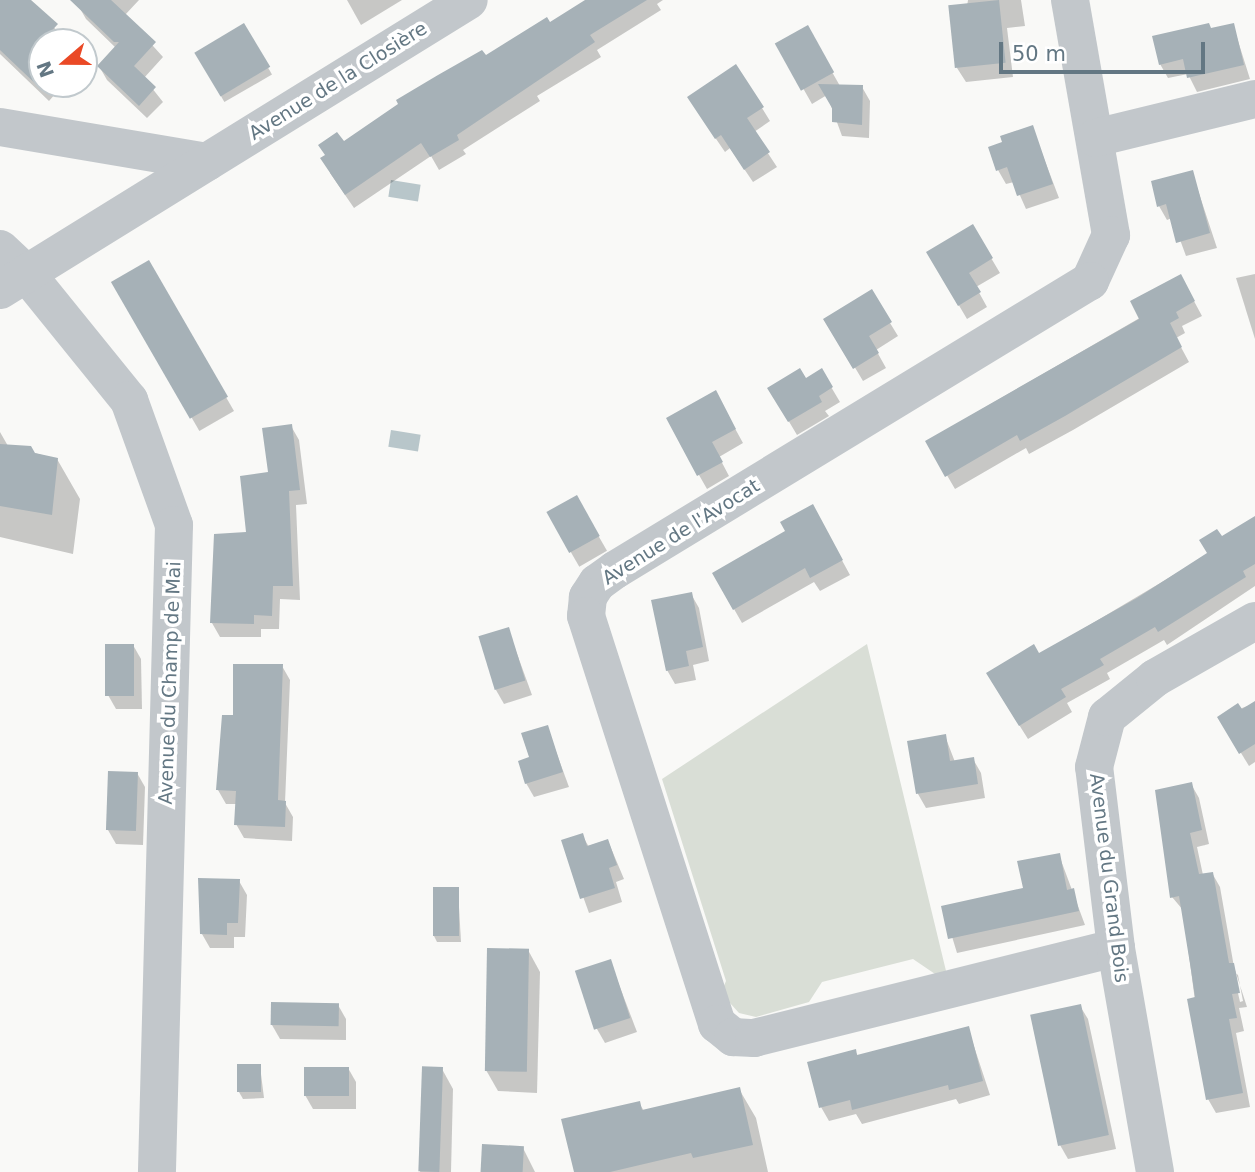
<!DOCTYPE html>
<html>
<head>
<meta charset="utf-8">
<style>
	body { margin:0 }
	#map { position:relative; width:1255px; height:1172px; overflow:hidden; background:#f9f9f7; font-family:"DejaVu Sans",sans-serif }
	div>[style] { position:absolute }
	[style*='--x'] { left:calc(var(--x)*1px); top:calc(var(--y)*1px); width:calc(var(--w)*1px); rotate:calc(var(--a)*1deg) }
	.green>* { inset:0; background:#d9ded6 }
	.water>* { inset:0; background:#b8c6ca; transform-origin:0 0 }
	.shadow>* { inset:0; background:#0003; transform-origin:0 0 }
	.building>* { inset:0; background:#a6b1b7; transform-origin:0 0 }
	.minor>* { height:38px; margin:-19px; padding:0 19px; transform-origin:19px; border-radius:19px; background:#c2c7cb }
	span { translate:-50% -50%; white-space:nowrap; text-align:center; line-height:1.15; -webkit-text-stroke:7px #fff; paint-order:stroke }
	.street-label { font-size:19px; color:#637783 }
	.north { position:absolute; left:28px; top:28px; width:70px; height:70px; box-sizing:border-box; background:#fff; border:2px solid #c1c9cd; border-radius:50%; rotate:250deg; font-size:19px; font-weight:700; line-height:28px; text-align:center; color:#637783 }
	.north::after { content:''; display:block; margin:auto; width:24px; height:32px; background:#ea4926; clip-path:polygon(50% 0,100% 100%,50% 72%,0 100%) }
	.scale { position:absolute; left:999px; top:42px; width:206px; height:32px; box-sizing:border-box; border:4px solid #637783; border-top:0; padding-left:9px; font-size:21px; line-height:24px; white-space:nowrap; color:#637783; -webkit-text-stroke:5px #fff; paint-order:stroke }
</style>
</head>
<body>
<div id="map">
	<div class="green">
		<i style="clip-path:polygon(867px 644px,947px 975px,938px 976px,913px 959px,822px 982px,809px 1002px,756px 1017px,739px 1013px,721px 993px,726px 981px,662px 779px)"></i>
	</div>
	<div class="water">
		<i style="left:391px;top:180px;width:30px;height:17px;rotate:9deg"></i>
		<i style="left:391px;top:430px;width:30px;height:17px;rotate:9deg"></i>
	</div>
	<div class="shadow">
		<i style="clip-path:polygon(0 0,30px 0,64px 39px,42px 42px,42px 84px,64px 84px,49px 101px,0 54px)"></i>
		<i style="clip-path:polygon(83px 0,139px 0,125px 15px,163px 57px,144px 78px,163px 102px,147px 118px,107px 80px,99px 66px,116px 48px,86px 19px,78px 5px)"></i>
		<i style="clip-path:polygon(347px 0,402px 0,361px 25px)"></i>
		<i style="clip-path:polygon(589px 0,663px 0,657px 4px,661px 10px,597px 50px,601px 57px,537px 96px,540px 101px,463px 150px,466px 154px,439px 170px,431px 156px,354px 208px,330px 173px,343px 144px)"></i>
		<i style="clip-path:polygon(968px 0,1021px 0,1025px 26px,1007px 28px,1013px 77px,966px 82px,957px 68px)"></i>
		<i style="clip-path:polygon(1233px 25px,1250px 79px,1197px 92px,1188px 74px,1168px 78px,1160px 64px,1211px 30px)"></i>
		<i style="left:244px;top:26px;width:56px;height:55px;rotate:60deg"></i>
		<i style="clip-path:polygon(807px 28px,840px 86px,862px 87px,870px 101px,869px 138px,842px 136px,827px 95px,812px 104px,778px 44px)"></i>
		<i style="clip-path:polygon(762px 108px,770px 121px,754px 132px,777px 167px,753px 182px,730px 148px,725px 152px,697px 111px)"></i>
		<i style="clip-path:polygon(1032px 127px,1059px 198px,1026px 209px,1014px 182px,1006px 184px,998px 170px)"></i>
		<i style="clip-path:polygon(1192px 172px,1217px 248px,1186px 256px,1172px 218px,1167px 220px,1159px 206px)"></i>
		<i style="clip-path:polygon(972px 226px,1000px 273px,976px 287px,987px 307px,967px 319px,928px 253px)"></i>
		<i style="left:148px;top:262px;width:172px;height:40px;rotate:60deg"></i>
		<i style="clip-path:polygon(1255px 274px,1255px 339px,1236px 278px)"></i>
		<i style="clip-path:polygon(1188px 290px,1202px 316px,1182px 326px,1185px 333px,1176px 338px,1189px 362px,1073px 430px,1029px 454px,1026px 448px,955px 489px,927px 441px)"></i>
		<i style="clip-path:polygon(871px 292px,898px 336px,876px 350px,886px 368px,863px 381px,826px 319px)"></i>
		<i style="clip-path:polygon(821px 370px,840px 402px,825px 411px,829px 416px,797px 435px,769px 388px,805px 380px)"></i>
		<i style="clip-path:polygon(715px 392px,743px 443px,719px 457px,729px 476px,707px 489px,699px 475px)"></i>
		<i style="clip-path:polygon(291px 426px,299px 440px,307px 504px,296px 505px,300px 600px,280px 599px,279px 629px,261px 629px,261px 637px,220px 637px,212px 623px)"></i>
		<i style="clip-path:polygon(0 432px,8px 446px,57px 459px,80px 499px,73px 554px,0 537px)"></i>
		<i style="left:576px;top:497px;width:62px;height:32px;rotate:60deg"></i>
		<i style="clip-path:polygon(1255px 518px,1255px 586px,1167px 645px,1164px 640px,1107px 673px,1110px 679px,1067px 703px,1072px 712px,1028px 739px,996px 688px,1039px 655px,1209px 554px,1221px 538px)"></i>
		<i style="clip-path:polygon(820px 520px,850px 575px,820px 591px,814px 582px,742px 623px,714px 574px)"></i>
		<i style="clip-path:polygon(691px 594px,699px 608px,709px 661px,693px 665px,696px 680px,675px 684px,667px 670px)"></i>
		<i style="clip-path:polygon(508px 629px,532px 695px,504px 704px,496px 690px)"></i>
		<i style="clip-path:polygon(133px 645px,141px 659px,142px 709px,116px 709px,108px 695px)"></i>
		<i style="clip-path:polygon(282px 666px,290px 680px,285px 803px,293px 817px,292px 841px,244px 838px,236px 824px,237px 804px,226px 804px,218px 790px,234px 717px)"></i>
		<i style="clip-path:polygon(1255px 703px,1255px 762px,1249px 766px,1219px 717px)"></i>
		<i style="clip-path:polygon(547px 727px,569px 787px,534px 797px,526px 783px)"></i>
		<i style="clip-path:polygon(945px 736px,955px 762px,973px 759px,981px 773px,985px 798px,926px 808px,918px 794px,909px 742px)"></i>
		<i style="clip-path:polygon(137px 773px,145px 787px,143px 845px,116px 844px,108px 830px)"></i>
		<i style="clip-path:polygon(evenodd,1191px 784px,1199px 798px,1209px 844px,1197px 847px,1203px 875px,1212px 873px,1220px 887px,1234px 967px,1247px 1007px,1239px 1008px,1244px 1031px,1236px 1033px,1250px 1107px,1216px 1113px,1208px 1099px,1183px 910px,1172px 897px,1191px 784px,1233px 971px,1238px 975px,1243px 1001px,1240px 1002px,1233px 971px)"></i>
		<i style="clip-path:polygon(582px 835px,589px 847px,608px 841px,624px 879px,616px 882px,622px 902px,589px 913px,563px 841px)"></i>
		<i style="clip-path:polygon(1059px 855px,1085px 925px,957px 953px,943px 907px,1025px 890px)"></i>
		<i style="clip-path:polygon(239px 881px,247px 895px,245px 937px,234px 937px,234px 948px,210px 948px,202px 934px)"></i>
		<i style="clip-path:polygon(458px 889px,461px 942px,437px 942px,434px 936px)"></i>
		<i style="clip-path:polygon(528px 950px,540px 972px,537px 1093px,498px 1091px,486px 1070px)"></i>
		<i style="clip-path:polygon(610px 961px,637px 1032px,605px 1043px,597px 1029px)"></i>
		<i style="clip-path:polygon(273px 1004px,338px 1005px,346px 1019px,346px 1040px,280px 1039px,272px 1025px)"></i>
		<i style="clip-path:polygon(1080px 1006px,1088px 1019px,1116px 1149px,1068px 1159px,1060px 1145px)"></i>
		<i style="clip-path:polygon(968px 1028px,990px 1095px,959px 1104px,956px 1099px,862px 1124px,856px 1114px,829px 1121px,821px 1107px,855px 1051px,858px 1056px)"></i>
		<i style="clip-path:polygon(260px 1066px,264px 1098px,243px 1099px,239px 1092px)"></i>
		<i style="clip-path:polygon(348px 1068px,356px 1082px,356px 1109px,313px 1109px,305px 1095px)"></i>
		<i style="clip-path:polygon(442px 1069px,453px 1089px,451px 1172px,420px 1172px)"></i>
		<i style="clip-path:polygon(739px 1089px,756px 1118px,768px 1172px,576px 1172px,639px 1103px,644px 1111px)"></i>
		<i style="clip-path:polygon(523px 1148px,535px 1172px,483px 1172px)"></i>
	</div>
	<div class="building">
		<i style="clip-path:polygon(0 0,31px 0,58px 24px,42px 41px,42px 90px,0 50px)"></i>
		<i style="clip-path:polygon(70px 0,111px 0,156px 42px,134px 66px,156px 87px,139px 106px,97px 66px,119px 42px,114px 42px)"></i>
		<i style="clip-path:polygon(585px 0,647px 0,590px 35px,595px 42px,457px 135px,459px 140px,430px 157px,421px 143px,345px 195px,320px 158px,325px 155px,318px 145px,337px 132px,344px 141px,398px 104px,396px 100px,438px 75px,482px 50px,486px 55px,547px 17px,550px 22px)"></i>
		<i style="left:999px;top:0;width:63px;height:51px;rotate:84deg"></i>
		<i style="left:244px;top:23px;width:51px;height:58px;rotate:59deg"></i>
		<i style="clip-path:polygon(1209px 23px,1211px 28px,1234px 23px,1244px 65px,1187px 78px,1183px 59px,1159px 65px,1152px 36px)"></i>
		<i style="left:808px;top:25px;width:54px;height:38px;rotate:61deg"></i>
		<i style="clip-path:polygon(736px 64px,764px 107px,747px 118px,770px 152px,744px 170px,721px 135px,715px 139px,687px 97px)"></i>
		<i style="clip-path:polygon(818px 84px,863px 85px,862px 125px,832px 122px,832px 108px)"></i>
		<i style="clip-path:polygon(1033px 125px,1053px 184px,1017px 196px,1007px 167px,996px 171px,988px 147px,1002px 142px,1000px 136px)"></i>
		<i style="clip-path:polygon(1193px 170px,1210px 233px,1176px 243px,1166px 204px,1157px 207px,1151px 181px)"></i>
		<i style="clip-path:polygon(973px 224px,993px 258px,969px 273px,981px 292px,958px 306px,926px 252px)"></i>
		<i style="left:149px;top:260px;width:158px;height:44px;rotate:60deg"></i>
		<i style="clip-path:polygon(1181px 274px,1195px 301px,1176px 312px,1179px 318px,1170px 323px,1182px 347px,1065px 416px,1020px 441px,1017px 435px,945px 477px,925px 441px,1139px 319px,1130px 301px)"></i>
		<i style="clip-path:polygon(872px 289px,892px 322px,869px 336px,879px 353px,853px 369px,823px 319px)"></i>
		<i style="clip-path:polygon(800px 368px,806px 378px,822px 368px,833px 387px,819px 396px,822px 402px,788px 422px,767px 388px)"></i>
		<i style="clip-path:polygon(716px 390px,736px 429px,712px 442px,723px 462px,697px 476px,666px 418px)"></i>
		<i style="clip-path:polygon(292px 424px,300px 490px,289px 491px,293px 586px,273px 586px,272px 616px,254px 615px,254px 624px,210px 623px,214px 534px,246px 532px,240px 476px,268px 472px,262px 428px)"></i>
		<i style="clip-path:polygon(0 444px,31px 446px,35px 453px,58px 458px,52px 515px,0 506px)"></i>
		<i style="left:577px;top:495px;width:47px;height:35px;rotate:61deg"></i>
		<i style="clip-path:polygon(813px 504px,843px 560px,810px 578px,805px 568px,733px 610px,712px 573px,785px 531px,780px 522px)"></i>
		<i style="clip-path:polygon(1255px 516px,1255px 564px,1243px 571px,1246px 577px,1158px 632px,1155px 627px,1100px 659px,1104px 665px,1061px 689px,1066px 697px,1019px 726px,986px 673px,1034px 644px,1039px 653px,1137px 598px,1207px 553px,1199px 540px,1217px 529px,1222px 536px)"></i>
		<i style="clip-path:polygon(692px 592px,703px 647px,686px 651px,689px 666px,666px 671px,651px 600px)"></i>
		<i style="left:509px;top:627px;width:56px;height:32px;rotate:73deg"></i>
		<i style="left:105px;top:644px;width:29px;height:52px"></i>
		<i style="clip-path:polygon(233px 664px,283px 664px,278px 800px,286px 801px,285px 827px,234px 825px,236px 791px,216px 790px,222px 715px,233px 715px)"></i>
		<i style="clip-path:polygon(1255px 701px,1255px 744px,1239px 754px,1217px 717px,1238px 703px,1242px 709px)"></i>
		<i style="clip-path:polygon(548px 725px,563px 772px,525px 784px,518px 761px,529px 757px,521px 733px)"></i>
		<i style="clip-path:polygon(946px 734px,950px 761px,974px 757px,978px 784px,916px 794px,907px 741px)"></i>
		<i style="left:108px;top:771px;width:30px;height:59px;rotate:2deg"></i>
		<i style="clip-path:polygon(1192px 782px,1202px 830px,1190px 833px,1199px 874px,1213px 872px,1229px 963px,1234px 963px,1240px 993px,1232px 994px,1237px 1018px,1229px 1019px,1243px 1093px,1206px 1100px,1187px 999px,1195px 997px,1191px 970px,1179px 896px,1170px 898px,1155px 790px)"></i>
		<i style="clip-path:polygon(583px 833px,587px 846px,608px 839px,617px 865px,609px 868px,615px 888px,580px 899px,561px 840px)"></i>
		<i style="clip-path:polygon(1060px 853px,1067px 890px,1074px 888px,1079px 911px,948px 939px,941px 906px,1023px 888px,1017px 861px)"></i>
		<i style="clip-path:polygon(198px 878px,240px 879px,238px 923px,227px 923px,227px 935px,200px 934px)"></i>
		<i style="left:433px;top:887px;width:26px;height:49px"></i>
		<i style="left:487px;top:948px;width:42px;height:123px;rotate:1deg"></i>
		<i style="left:611px;top:959px;width:62px;height:38px;rotate:72deg"></i>
		<i style="left:271px;top:1002px;width:68px;height:23px;rotate:1deg"></i>
		<i style="left:1081px;top:1004px;width:134px;height:52px;rotate:78deg"></i>
		<i style="clip-path:polygon(969px 1026px,983px 1081px,949px 1090px,948px 1085px,852px 1110px,850px 1100px,819px 1108px,807px 1062px,856px 1049px,857px 1055px)"></i>
		<i style="left:261px;top:1064px;width:28px;height:24px;rotate:90deg"></i>
		<i style="left:304px;top:1067px;width:45px;height:29px"></i>
		<i style="left:443px;top:1067px;width:105px;height:21px;rotate:92deg"></i>
		<i style="clip-path:polygon(740px 1087px,753px 1145px,693px 1158px,691px 1153px,610px 1172px,574px 1172px,561px 1119px,640px 1101px,642px 1110px)"></i>
		<i style="left:482px;top:1144px;width:42px;height:28px;rotate:3deg"></i>
	</div>
	<div class="minor">
		<i style="--x:1070;--y:0;--w:239;--a:80.1"></i>
		<i style="--x:1111;--y:235;--w:51;--a:114.5"></i>
		<i style="--x:1090;--y:281;--w:556;--a:148.68"></i>
		<i style="--x:615;--y:570;--w:22;--a:144"></i>
		<i style="--x:597;--y:583;--w:17;--a:123"></i>
		<i style="--x:588;--y:597;--w:19;--a:96"></i>
		<i style="--x:586;--y:616;--w:429;--a:72.2"></i>
		<i style="--x:717;--y:1024;--w:21;--a:39"></i>
		<i style="--x:733;--y:1037;--w:21;--a:3"></i>
		<i style="--x:754;--y:1038;--w:373;--a:-14"></i>
		<i style="--x:0;--y:127;--w:210;--a:9.6"></i>
		<i style="--x:1095;--y:138;--w:165;--a:-13.7"></i>
		<i style="--x:0;--y:249;--w:35;--a:43"></i>
		<i style="--x:26;--y:273;--w:164;--a:51"></i>
		<i style="--x:129;--y:400;--w:133;--a:70.2"></i>
		<i style="--x:174;--y:525;--w:647;--a:91.51"></i>
		<i style="--x:0;--y:290;--w:551;--a:-31.73"></i>
		<i style="--x:1155;--y:1172;--w:227;--a:-99.9"></i>
		<i style="--x:1116;--y:948;--w:182;--a:-96.9"></i>
		<i style="--x:1094;--y:767;--w:52;--a:-75.4"></i>
		<i style="--x:1107;--y:717;--w:62;--a:-39.1"></i>
		<i style="--x:1155;--y:678;--w:115;--a:-29.7"></i>
	</div>
	<div class="street-label">
		<span style="left:338px;top:81px;rotate:-32deg">Avenue de la Closière</span>
		<span style="left:681px;top:532px;rotate:-32deg">Avenue de l'Avocat</span>
		<span style="left:170px;top:683px;rotate:-88deg">Avenue du Champ de Mai</span>
		<span style="left:1109px;top:878px;rotate:83deg">Avenue du Grand Bois</span>
	</div>
	<div class="north">N</div>
	<div class="scale">50 m</div>
</div>
</body>
</html>
